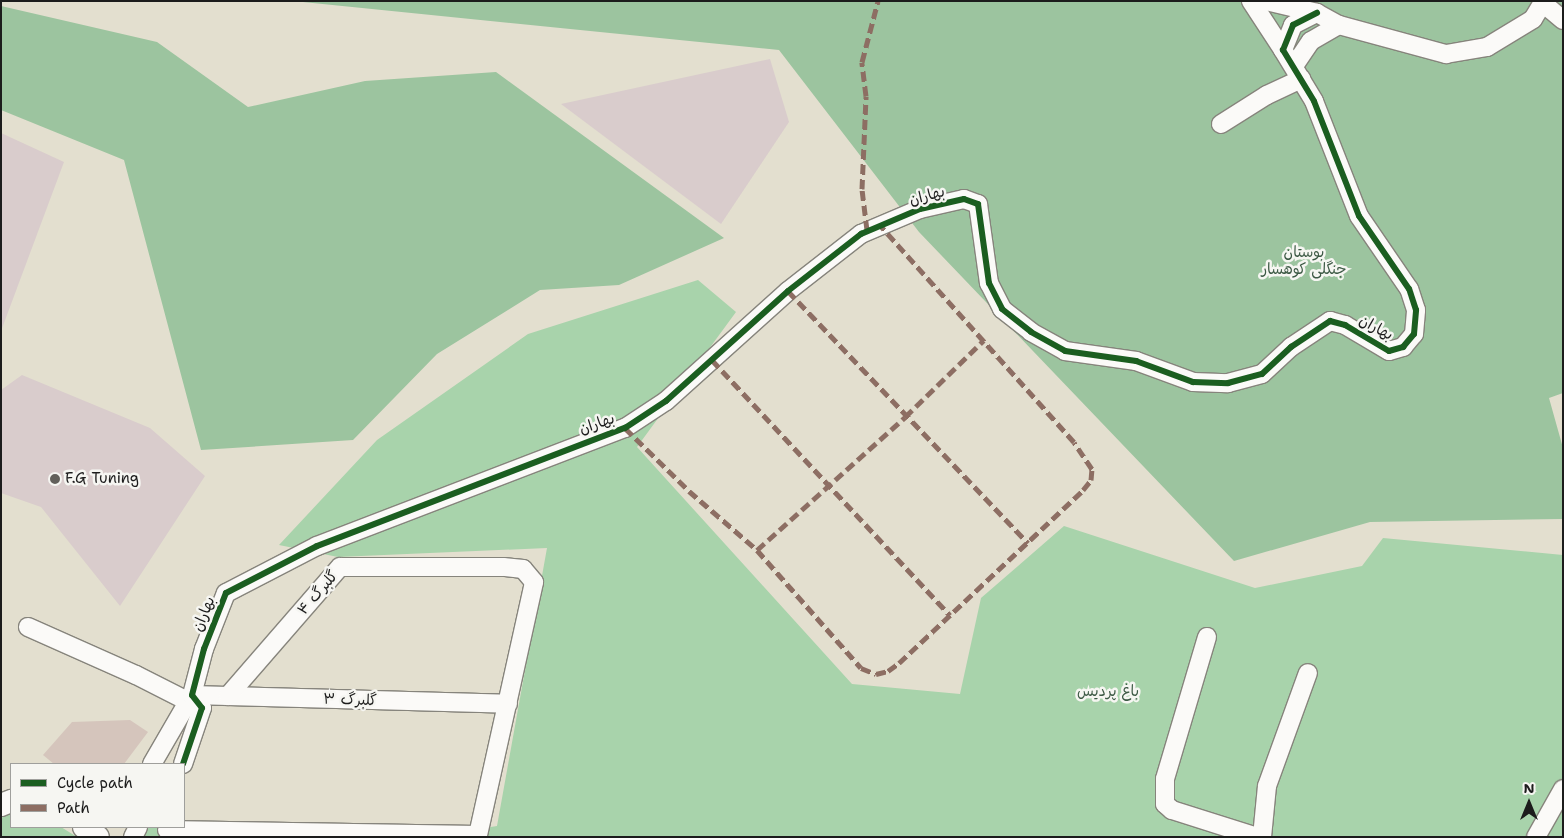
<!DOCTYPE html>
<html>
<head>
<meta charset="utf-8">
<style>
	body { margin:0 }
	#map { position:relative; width:1564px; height:838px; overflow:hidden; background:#e3dfcf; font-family:"Shantell Sans","Playpen Sans Arabic",sans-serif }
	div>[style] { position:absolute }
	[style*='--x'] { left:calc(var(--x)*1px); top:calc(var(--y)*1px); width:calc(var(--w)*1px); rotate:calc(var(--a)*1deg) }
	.industrial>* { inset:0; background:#d9cccc }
	.green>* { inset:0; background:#a8d3ab }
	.forest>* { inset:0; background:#9cc49f }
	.building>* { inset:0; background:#d5c5bc }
	.roads { filter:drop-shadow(1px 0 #86847c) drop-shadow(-1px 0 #86847c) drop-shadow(0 1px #86847c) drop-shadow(0 -1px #86847c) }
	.minor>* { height:18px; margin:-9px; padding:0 9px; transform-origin:9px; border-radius:9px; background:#fbfaf8 }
	.major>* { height:22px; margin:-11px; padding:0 11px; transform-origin:11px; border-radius:11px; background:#fbfaf8 }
	.quiet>* { height:5px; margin-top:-2.5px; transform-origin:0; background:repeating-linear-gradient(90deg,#8d6e63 0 10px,transparent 0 15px) }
	.cycleway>* { height:6px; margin:-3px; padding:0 3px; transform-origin:3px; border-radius:3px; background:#1b5e20 }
	.dots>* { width:14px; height:14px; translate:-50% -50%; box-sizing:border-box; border:2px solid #f6f6f2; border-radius:50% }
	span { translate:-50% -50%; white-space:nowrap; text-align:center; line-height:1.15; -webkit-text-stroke:5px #f6f6f2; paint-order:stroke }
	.street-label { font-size:15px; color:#1c1c1c }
	.park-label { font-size:15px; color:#3c5944 }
	.poi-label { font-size:15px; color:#1c1c1c }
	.left { translate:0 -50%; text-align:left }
	.frame { position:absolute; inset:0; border:2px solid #1c1c1c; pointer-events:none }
	.legend { position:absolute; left:10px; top:763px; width:175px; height:65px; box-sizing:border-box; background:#f6f6f2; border:1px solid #9f9f9c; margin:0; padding:6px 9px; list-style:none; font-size:15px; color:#1c1c1c }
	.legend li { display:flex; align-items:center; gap:10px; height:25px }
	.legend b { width:25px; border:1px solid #9f9f9c }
	.north { position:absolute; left:1504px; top:778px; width:50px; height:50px; -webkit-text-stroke:4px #f6f6f2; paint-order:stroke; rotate:0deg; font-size:14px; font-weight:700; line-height:20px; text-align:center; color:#1c1c1c }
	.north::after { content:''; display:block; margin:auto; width:18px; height:22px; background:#1c1c1c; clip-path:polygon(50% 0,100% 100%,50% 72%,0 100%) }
</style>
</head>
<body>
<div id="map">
	<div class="industrial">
		<i style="clip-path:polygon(770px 59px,789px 122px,721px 224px,561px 104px)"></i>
		<i style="clip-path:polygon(1px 133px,64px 162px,1px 331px)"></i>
		<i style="clip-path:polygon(22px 375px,150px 428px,205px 476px,120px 606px,41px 507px,1px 493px,1px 390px)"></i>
	</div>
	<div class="green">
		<i style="clip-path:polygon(698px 280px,736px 312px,637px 447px,852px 684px,960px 694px,981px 598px,1064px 526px,1255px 588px,1362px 566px,1383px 538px,1563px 555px,1563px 837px,429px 837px,497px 826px,547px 548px,338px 557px,279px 545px,377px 440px,528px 334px)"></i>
		<i style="clip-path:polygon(11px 813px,11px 827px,61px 827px,77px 837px,1px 837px,1px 818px)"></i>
		<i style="clip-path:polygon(146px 827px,162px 827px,161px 837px,138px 837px)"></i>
	</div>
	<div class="forest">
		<i style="clip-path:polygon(293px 1px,1563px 1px,1563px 393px,1549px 398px,1563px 448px,1563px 519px,1370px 522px,1234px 561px,919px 232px,779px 50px)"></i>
		<i style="clip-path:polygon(1px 6px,157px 42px,248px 107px,365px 81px,496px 72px,724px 238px,619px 285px,540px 290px,437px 354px,353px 440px,201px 450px,124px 160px,1px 110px)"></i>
	</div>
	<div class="building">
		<i style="clip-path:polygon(130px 720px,148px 732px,124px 764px,54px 764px,43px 755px,72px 722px)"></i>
	</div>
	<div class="roads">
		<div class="minor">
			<i style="--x:1251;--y:1;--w:59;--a:56.9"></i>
			<i style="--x:1266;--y:1;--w:52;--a:13.2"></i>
			<i style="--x:1317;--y:13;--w:25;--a:29"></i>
			<i style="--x:1339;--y:25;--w:111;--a:15.2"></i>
			<i style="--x:1446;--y:54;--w:42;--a:-9.7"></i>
			<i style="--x:1487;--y:47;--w:54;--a:-31.3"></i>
			<i style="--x:1533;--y:19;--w:21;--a:-59"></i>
			<i style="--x:1544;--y:4;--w:25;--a:40"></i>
			<i style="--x:1294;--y:66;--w:30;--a:-56"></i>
			<i style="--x:1311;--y:41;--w:32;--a:-30"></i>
			<i style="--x:1221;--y:124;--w:54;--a:-32.2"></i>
			<i style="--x:1267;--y:95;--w:38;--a:-25"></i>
			<i style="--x:28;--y:627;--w:118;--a:24"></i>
			<i style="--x:136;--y:675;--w:71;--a:26.9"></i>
			<i style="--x:1207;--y:637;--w:148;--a:106.5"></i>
			<i style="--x:1165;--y:779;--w:25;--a:90"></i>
			<i style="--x:1165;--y:804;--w:9;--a:41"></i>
			<i style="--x:1172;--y:810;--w:89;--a:17.6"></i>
			<i style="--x:152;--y:764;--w:80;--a:-59.9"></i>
			<i style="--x:192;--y:695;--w:316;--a:1.6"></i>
			<i style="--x:183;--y:764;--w:59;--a:-71.3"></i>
			<i style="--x:202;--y:708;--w:16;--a:-128"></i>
			<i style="--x:192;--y:695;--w:48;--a:-75.4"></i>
			<i style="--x:204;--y:649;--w:60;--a:-68.6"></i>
			<i style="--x:226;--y:593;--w:102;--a:-27.3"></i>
			<i style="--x:317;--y:546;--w:330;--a:-21"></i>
			<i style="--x:625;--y:428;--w:49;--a:-33.4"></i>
			<i style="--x:666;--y:401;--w:164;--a:-42"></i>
			<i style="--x:788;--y:291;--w:93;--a:-38"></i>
			<i style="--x:861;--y:234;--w:64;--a:-23"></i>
			<i style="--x:920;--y:209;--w:45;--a:-12.8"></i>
			<i style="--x:964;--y:199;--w:15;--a:20"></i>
			<i style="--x:978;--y:204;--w:80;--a:82.1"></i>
			<i style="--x:989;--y:283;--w:29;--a:63"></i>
			<i style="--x:1002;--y:309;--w:37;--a:38"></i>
			<i style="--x:1031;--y:332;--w:39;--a:29"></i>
			<i style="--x:1065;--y:351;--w:72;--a:8"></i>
			<i style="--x:1136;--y:361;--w:61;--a:20.2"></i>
			<i style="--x:1193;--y:382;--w:35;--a:2"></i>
			<i style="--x:1228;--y:383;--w:35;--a:-15"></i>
			<i style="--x:1262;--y:374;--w:40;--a:-43"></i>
			<i style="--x:1291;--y:347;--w:47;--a:-33.7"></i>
			<i style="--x:1330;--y:321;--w:16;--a:15"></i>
			<i style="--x:1345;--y:325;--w:51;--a:30.6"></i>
			<i style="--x:1389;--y:351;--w:15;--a:-16"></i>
			<i style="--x:1403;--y:347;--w:17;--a:-50"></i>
			<i style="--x:1414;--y:334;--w:24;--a:-85"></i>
			<i style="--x:1416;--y:310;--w:22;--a:-108"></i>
			<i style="--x:1409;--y:289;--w:88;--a:-124.4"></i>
			<i style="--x:1359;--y:216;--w:123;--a:-111.4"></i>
			<i style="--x:1314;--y:101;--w:60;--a:-121.3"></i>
			<i style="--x:1283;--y:50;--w:27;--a:-68"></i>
			<i style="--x:1293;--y:25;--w:27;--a:-27"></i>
			<i style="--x:167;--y:830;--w:311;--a:0.9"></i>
			<i style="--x:478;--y:835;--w:259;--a:-77.5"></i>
			<i style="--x:534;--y:582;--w:17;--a:-130"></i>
			<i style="--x:523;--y:569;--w:20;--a:-174"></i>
			<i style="--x:503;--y:567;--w:163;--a:180"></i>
			<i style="--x:340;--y:567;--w:171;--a:131"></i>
			<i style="--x:133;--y:837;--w:11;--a:-63"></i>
			<i style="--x:1262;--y:837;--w:51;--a:-84.4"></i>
			<i style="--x:1267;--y:786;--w:120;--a:-70.1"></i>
			<i style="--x:1536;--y:837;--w:55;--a:-60.6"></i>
		</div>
		<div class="major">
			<i style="--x:1;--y:805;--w:11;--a:-22"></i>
			<i style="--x:84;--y:827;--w:17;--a:36"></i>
		</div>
	</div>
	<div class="quiet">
		<i style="--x:867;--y:230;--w:41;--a:-97"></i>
		<i style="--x:862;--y:189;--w:93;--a:-87.5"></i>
		<i style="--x:866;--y:96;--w:34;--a:-97"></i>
		<i style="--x:862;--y:62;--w:63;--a:-75.3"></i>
		<i style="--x:788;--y:291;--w:348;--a:46.4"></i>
		<i style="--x:712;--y:360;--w:349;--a:47"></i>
		<i style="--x:625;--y:428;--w:90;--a:44.5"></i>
		<i style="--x:689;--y:491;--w:90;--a:40.9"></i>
		<i style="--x:757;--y:550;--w:157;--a:48.6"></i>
		<i style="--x:861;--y:668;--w:16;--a:22"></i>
		<i style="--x:876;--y:674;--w:12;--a:-14"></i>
		<i style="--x:888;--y:671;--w:14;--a:-36"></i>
		<i style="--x:899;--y:663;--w:253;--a:-43.2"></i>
		<i style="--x:1083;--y:490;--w:13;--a:-51"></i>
		<i style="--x:1091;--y:480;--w:11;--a:-85"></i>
		<i style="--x:1092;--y:469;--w:32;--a:-124"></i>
		<i style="--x:1074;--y:442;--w:292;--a:-131.8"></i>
		<i style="--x:757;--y:550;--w:199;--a:-41.9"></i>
		<i style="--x:905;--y:417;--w:110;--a:-44.3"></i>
	</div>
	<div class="cycleway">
		<i style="--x:183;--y:764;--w:59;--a:-71.3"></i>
		<i style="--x:202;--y:708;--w:16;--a:-128"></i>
		<i style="--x:192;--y:695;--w:48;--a:-75.4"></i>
		<i style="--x:204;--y:649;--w:60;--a:-68.6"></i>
		<i style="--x:226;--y:593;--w:102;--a:-27.3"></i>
		<i style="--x:317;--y:546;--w:330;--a:-21"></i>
		<i style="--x:625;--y:428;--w:49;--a:-33.4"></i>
		<i style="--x:666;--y:401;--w:164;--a:-42"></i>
		<i style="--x:788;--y:291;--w:93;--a:-38"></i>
		<i style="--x:861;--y:234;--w:64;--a:-23"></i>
		<i style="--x:920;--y:209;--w:45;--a:-12.8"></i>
		<i style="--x:964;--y:199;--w:15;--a:20"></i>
		<i style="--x:978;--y:204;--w:80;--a:82.1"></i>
		<i style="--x:989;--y:283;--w:29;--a:63"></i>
		<i style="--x:1002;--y:309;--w:37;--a:38"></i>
		<i style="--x:1031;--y:332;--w:39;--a:29"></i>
		<i style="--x:1065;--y:351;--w:72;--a:8"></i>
		<i style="--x:1136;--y:361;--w:61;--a:20.2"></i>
		<i style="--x:1193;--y:382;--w:35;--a:2"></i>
		<i style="--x:1228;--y:383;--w:35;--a:-15"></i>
		<i style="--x:1262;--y:374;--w:40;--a:-43"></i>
		<i style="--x:1291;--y:347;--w:47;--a:-33.7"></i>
		<i style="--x:1330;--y:321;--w:16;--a:15"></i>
		<i style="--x:1345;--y:325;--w:51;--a:30.6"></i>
		<i style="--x:1389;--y:351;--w:15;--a:-16"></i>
		<i style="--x:1403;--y:347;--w:17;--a:-50"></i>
		<i style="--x:1414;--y:334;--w:24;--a:-85"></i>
		<i style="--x:1416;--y:310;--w:22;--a:-108"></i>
		<i style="--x:1409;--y:289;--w:88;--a:-124.4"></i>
		<i style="--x:1359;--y:216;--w:123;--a:-111.4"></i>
		<i style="--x:1314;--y:101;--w:60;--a:-121.3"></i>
		<i style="--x:1283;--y:50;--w:27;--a:-68"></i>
		<i style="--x:1293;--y:25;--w:27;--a:-27"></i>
	</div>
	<div class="dots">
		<i style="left:55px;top:479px;background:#62605b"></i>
	</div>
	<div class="street-label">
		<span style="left:927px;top:196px;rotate:-15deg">بهاران</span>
		<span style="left:1376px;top:328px;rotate:28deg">بهاران</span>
		<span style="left:597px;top:424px;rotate:-19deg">بهاران</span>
		<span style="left:318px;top:593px;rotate:-49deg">گلبرگ ۴</span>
		<span style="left:204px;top:614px;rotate:-68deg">بهاران</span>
		<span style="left:350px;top:700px;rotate:2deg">گلبرگ ۳</span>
	</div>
	<div class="park-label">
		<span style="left:1304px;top:261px">بوستان<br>جنگلی کوهسار</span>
		<span style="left:1108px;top:692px">باغ پردیس</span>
	</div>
	<div class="poi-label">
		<span class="left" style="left:65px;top:479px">F.G Tuning</span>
	</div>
	<div class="frame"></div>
	<ul class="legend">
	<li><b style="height:6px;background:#1b5e20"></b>Cycle path</li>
	<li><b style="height:6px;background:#8d6e63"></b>Path</li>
	</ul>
	<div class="north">N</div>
</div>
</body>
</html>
